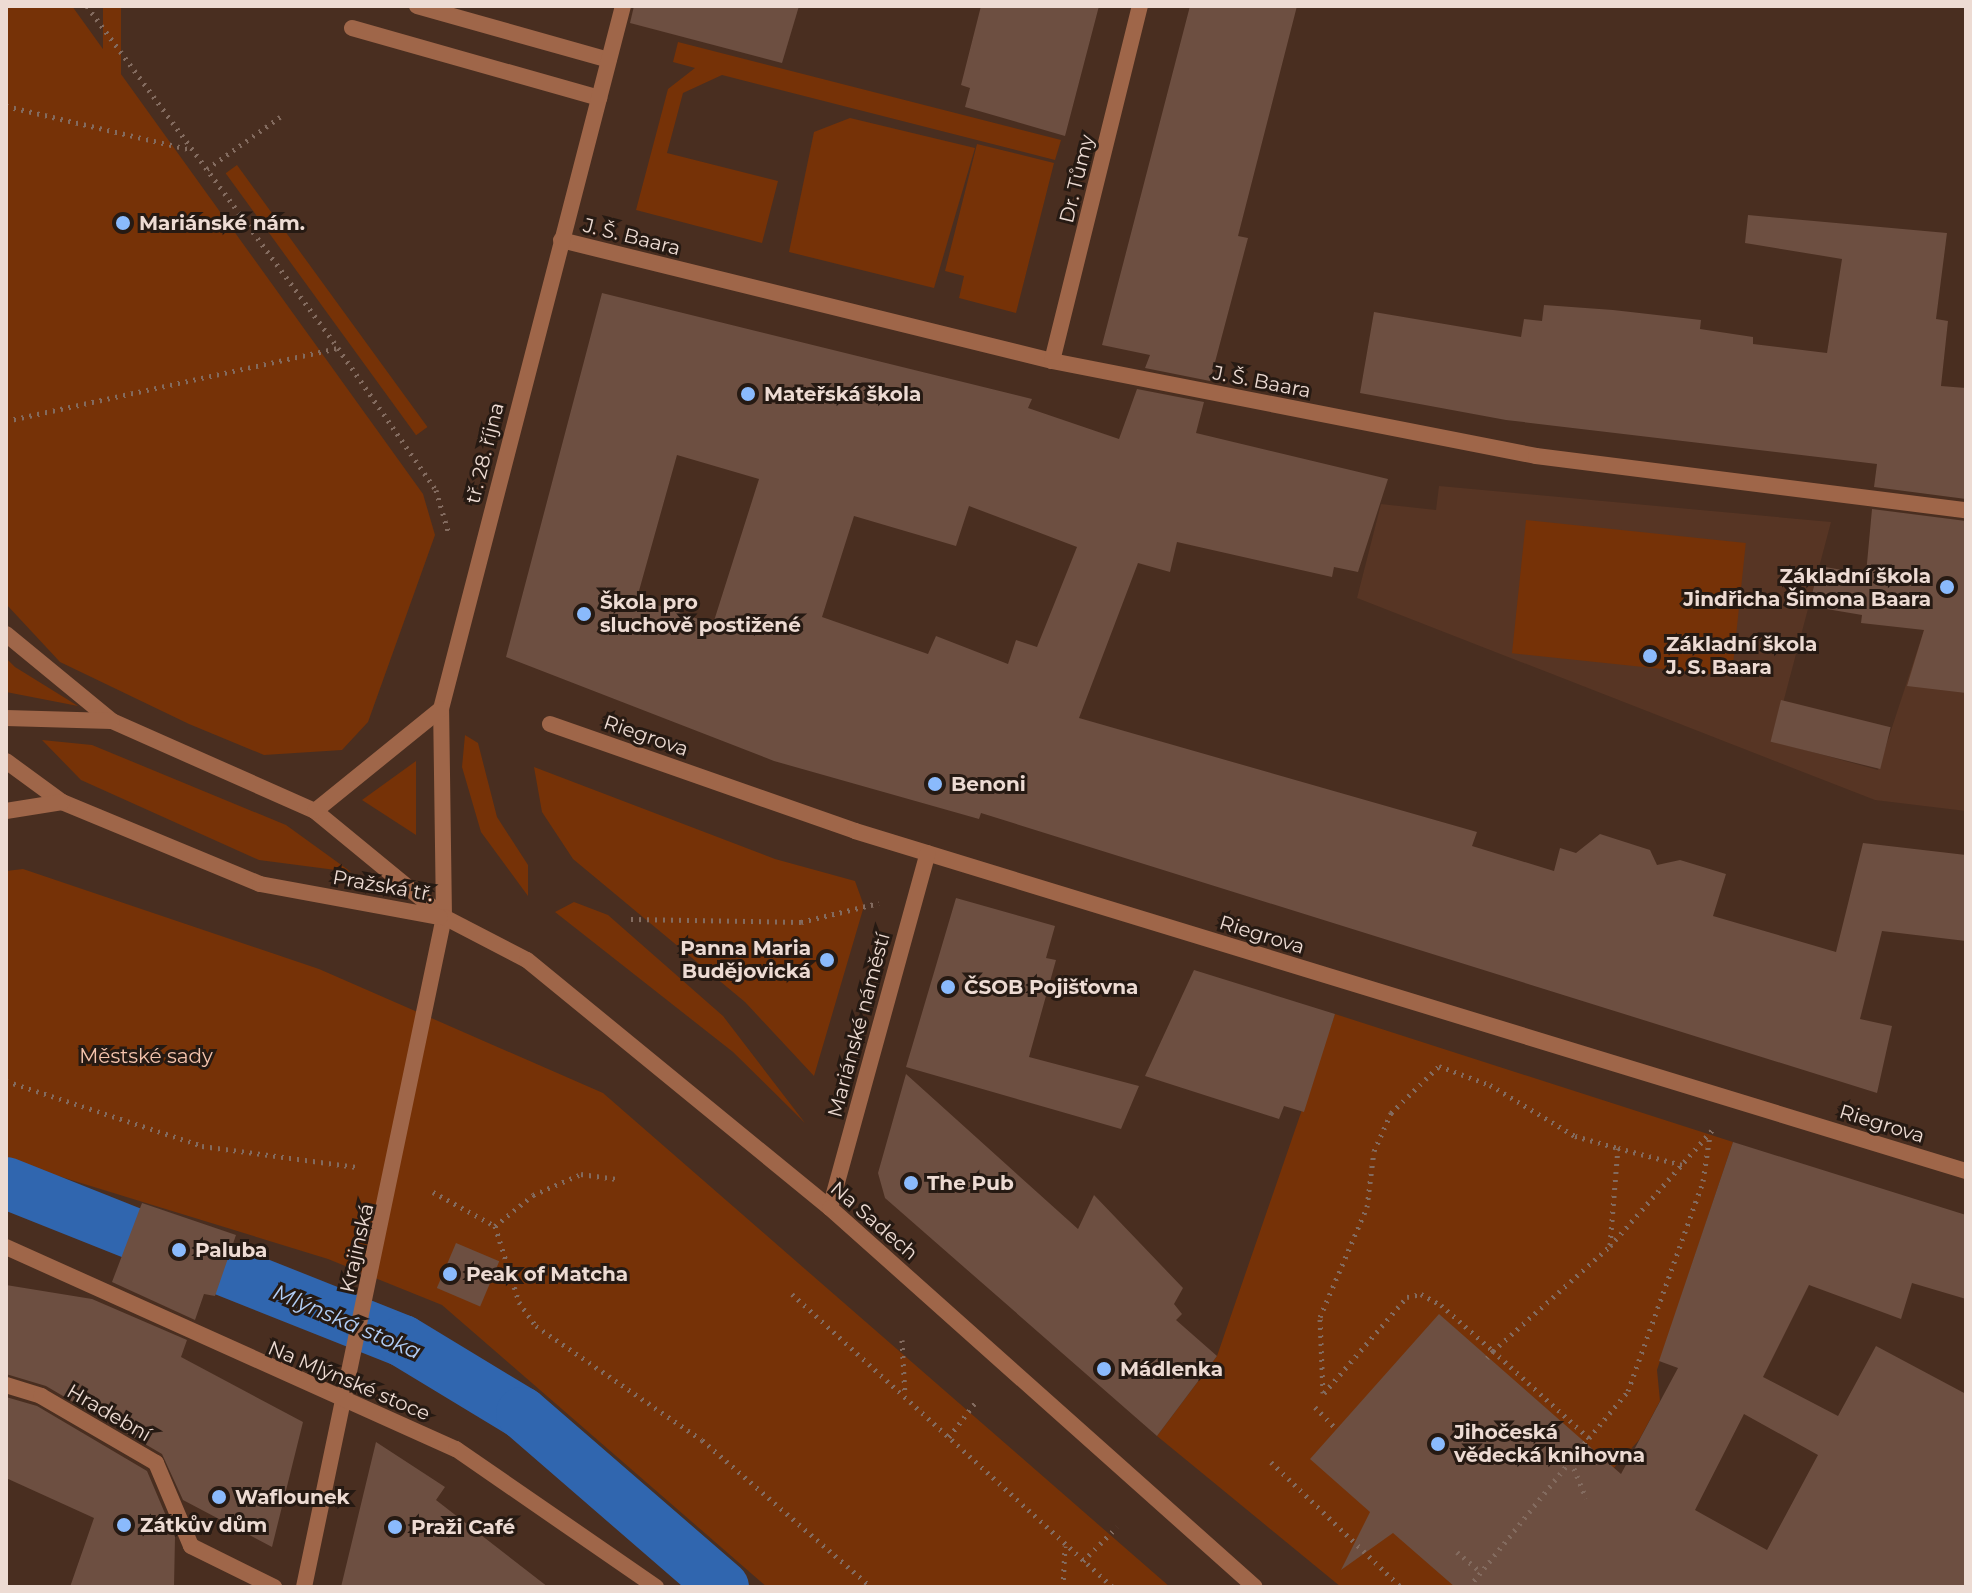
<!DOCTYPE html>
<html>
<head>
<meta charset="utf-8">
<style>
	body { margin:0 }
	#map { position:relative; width:1972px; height:1593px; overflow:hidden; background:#492e20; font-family:Montserrat,sans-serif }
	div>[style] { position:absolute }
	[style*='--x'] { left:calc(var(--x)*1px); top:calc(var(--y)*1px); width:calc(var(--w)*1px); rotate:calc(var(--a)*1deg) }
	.built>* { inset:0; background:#573524 }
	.green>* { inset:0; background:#763207; transform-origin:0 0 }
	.canal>* { height:52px; margin:-26px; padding:0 26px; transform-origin:26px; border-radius:26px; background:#3066af }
	.building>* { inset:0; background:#6d4f41; transform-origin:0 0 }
	.path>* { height:5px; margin-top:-2.5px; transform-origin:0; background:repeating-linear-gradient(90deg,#836b5f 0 2px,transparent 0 8px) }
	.service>* { height:16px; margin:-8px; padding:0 8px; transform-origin:8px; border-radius:8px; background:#9f6649 }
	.pedestrian>* { height:16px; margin:-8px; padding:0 8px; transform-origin:8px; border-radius:8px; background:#9f6649 }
	.minor>* { height:16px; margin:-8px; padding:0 8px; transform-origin:8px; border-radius:8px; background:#9f6649 }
	.tertiary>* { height:16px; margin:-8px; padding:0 8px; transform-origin:8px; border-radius:8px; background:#9f6649 }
	.dots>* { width:22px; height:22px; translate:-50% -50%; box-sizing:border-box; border:4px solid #261a13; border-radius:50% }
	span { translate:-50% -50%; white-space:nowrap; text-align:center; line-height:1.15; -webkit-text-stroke:6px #261a13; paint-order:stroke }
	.street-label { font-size:20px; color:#eddbd3 }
	.poi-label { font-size:20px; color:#eddbd3; font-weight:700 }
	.left { translate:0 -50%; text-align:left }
	.right { translate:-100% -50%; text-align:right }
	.park-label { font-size:20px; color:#f5c4ad }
	.water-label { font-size:22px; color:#b2cef6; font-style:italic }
	.frame { position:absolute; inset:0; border:8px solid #eddbd3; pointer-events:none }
</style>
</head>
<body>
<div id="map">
	<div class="built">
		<i style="clip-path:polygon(1439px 486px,1831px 522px,1773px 741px,1878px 770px,1924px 630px,1933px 540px,1966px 544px,1966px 811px,1875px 800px,1357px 598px,1381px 504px,1436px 510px)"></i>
	</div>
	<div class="green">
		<i style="clip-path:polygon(6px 6px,72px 6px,423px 494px,435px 535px,368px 722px,342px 750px,264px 755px,189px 724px,60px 662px,6px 604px)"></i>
		<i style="left:103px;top:6px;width:18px;height:185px"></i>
		<i style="clip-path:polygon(678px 42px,1061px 140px,1055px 160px,722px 75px,683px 93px,667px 153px,778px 181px,762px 243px,636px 210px,668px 89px,695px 68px,673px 62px)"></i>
		<i style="clip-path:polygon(850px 118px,975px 148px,934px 288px,789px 252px,814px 132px)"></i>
		<i style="clip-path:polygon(977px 144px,1054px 163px,1016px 313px,959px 298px,964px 276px,945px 271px)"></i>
		<i style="left:237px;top:165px;width:324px;height:14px;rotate:54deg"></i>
		<i style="left:1526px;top:520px;width:221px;height:134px;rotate:6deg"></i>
		<i style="clip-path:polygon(6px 658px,15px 667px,78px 706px,6px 692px)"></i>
		<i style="clip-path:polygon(465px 735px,478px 743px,497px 817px,528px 865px,528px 896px,481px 832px,462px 767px)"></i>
		<i style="clip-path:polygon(42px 740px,92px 745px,286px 825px,351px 872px,259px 860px,81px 780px)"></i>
		<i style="clip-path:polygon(416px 761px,416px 835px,362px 800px)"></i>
		<i style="clip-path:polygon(534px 767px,775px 859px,855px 881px,864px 906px,814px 1076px,745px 1002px,573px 859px,542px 812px)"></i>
		<i style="clip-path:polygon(23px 869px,319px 969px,603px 1093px,1170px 1587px,767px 1587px,442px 1305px,328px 1259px,6px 1160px,6px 871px)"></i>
		<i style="clip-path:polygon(574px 902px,608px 915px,723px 1016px,805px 1123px,733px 1052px,555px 912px)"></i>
		<i style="clip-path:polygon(1335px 1014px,1733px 1142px,1657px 1370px,1660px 1401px,1639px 1440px,1507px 1587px,1341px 1587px,1157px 1436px,1217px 1356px)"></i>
	</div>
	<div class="canal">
		<i style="--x:6;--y:1183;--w:427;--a:21.7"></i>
		<i style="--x:403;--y:1341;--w:139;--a:31.2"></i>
		<i style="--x:522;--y:1413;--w:266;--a:40.9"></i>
	</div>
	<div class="building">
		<i style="clip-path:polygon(634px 6px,799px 6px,782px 63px,630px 23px)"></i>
		<i style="clip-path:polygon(981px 6px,1099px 6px,1065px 136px,965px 107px,970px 88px,961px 85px)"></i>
		<i style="clip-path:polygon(1190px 6px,1297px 6px,1238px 236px,1248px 238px,1210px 381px,1145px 368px,1150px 355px,1102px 345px)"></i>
		<i style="clip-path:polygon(1748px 215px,1947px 233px,1936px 319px,1948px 321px,1941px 386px,1966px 388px,1966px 499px,1874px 487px,1877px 464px,1506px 420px,1360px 393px,1374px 312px,1521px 337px,1524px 319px,1542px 321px,1544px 305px,1613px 310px,1701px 320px,1700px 329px,1753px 337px,1753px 344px,1827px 353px,1842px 259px,1745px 243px)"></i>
		<i style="clip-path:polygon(evenodd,602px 293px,1032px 399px,1028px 408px,1119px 439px,1137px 389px,1204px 402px,1196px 433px,1388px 479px,1358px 572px,1334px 567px,1332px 577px,1177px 542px,1170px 572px,1138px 563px,1079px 718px,1477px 832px,1472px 846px,1554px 871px,1560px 848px,1576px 853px,1600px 834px,1650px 850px,1657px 865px,1680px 860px,1726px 874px,1713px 916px,1836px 952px,1863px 843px,1966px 855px,1966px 941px,1882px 931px,1860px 1019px,1892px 1026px,1877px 1093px,981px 813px,979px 819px,774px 761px,506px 657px,602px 293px,677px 455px,759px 479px,713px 624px,637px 598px,677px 455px,602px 293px,969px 506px,1077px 547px,1037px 647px,1016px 640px,1008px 664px,936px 636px,928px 654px,822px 617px,854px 516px,956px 546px,969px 506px)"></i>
		<i style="clip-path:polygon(1872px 509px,1966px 521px,1966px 693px,1907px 686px,1924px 630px,1861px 623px,1862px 615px,1809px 606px,1819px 566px,1866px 574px)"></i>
		<i style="left:1781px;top:700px;width:113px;height:43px;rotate:14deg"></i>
		<i style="clip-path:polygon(956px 898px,1055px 926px,1046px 958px,1056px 960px,1029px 1057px,1139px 1086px,1121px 1129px,906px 1067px)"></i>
		<i style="clip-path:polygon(1194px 970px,1335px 1014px,1304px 1112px,1284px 1106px,1279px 1119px,1145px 1076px)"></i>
		<i style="clip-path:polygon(906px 1074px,1078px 1229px,1094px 1195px,1183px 1288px,1174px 1304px,1182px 1314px,1176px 1320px,1217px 1356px,1157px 1436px,885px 1198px,878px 1173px)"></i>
		<i style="clip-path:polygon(evenodd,1733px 1142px,1966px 1215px,1966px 1299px,1912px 1283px,1901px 1319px,1809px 1285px,1763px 1377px,1838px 1416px,1876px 1346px,1966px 1394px,1966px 1587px,1455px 1587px,1393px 1533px,1341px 1570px,1370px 1512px,1310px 1459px,1439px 1314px,1621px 1474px,1678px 1368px,1659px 1361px,1733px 1142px,1744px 1414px,1818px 1455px,1767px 1550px,1695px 1510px,1744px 1414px)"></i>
		<i style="clip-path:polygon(142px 1203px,236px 1235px,215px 1296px,204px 1294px,195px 1320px,112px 1282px)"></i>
		<i style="left:456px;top:1243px;width:47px;height:49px;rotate:23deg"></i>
		<i style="clip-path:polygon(6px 1285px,92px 1299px,187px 1340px,181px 1357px,303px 1422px,272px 1547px,183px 1500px,162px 1454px,46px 1386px,6px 1374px)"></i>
		<i style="clip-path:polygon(6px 1397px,37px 1406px,147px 1471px,175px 1537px,174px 1587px,70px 1587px,94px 1518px,6px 1478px)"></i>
		<i style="clip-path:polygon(376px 1442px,445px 1487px,436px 1500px,548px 1587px,341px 1587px)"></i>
	</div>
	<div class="path">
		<i style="--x:87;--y:6;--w:424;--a:53.7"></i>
		<i style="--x:6;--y:106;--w:191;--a:13.3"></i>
		<i style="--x:207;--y:169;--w:90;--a:-35.5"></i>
		<i style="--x:6;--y:421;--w:340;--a:-12.4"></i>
		<i style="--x:338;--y:348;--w:173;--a:55.4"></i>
		<i style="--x:436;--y:490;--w:43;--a:73.7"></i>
		<i style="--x:631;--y:919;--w:170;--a:1"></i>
		<i style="--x:801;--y:922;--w:80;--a:-13.7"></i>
		<i style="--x:6;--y:1081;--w:206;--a:18.3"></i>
		<i style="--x:202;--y:1146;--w:156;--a:7.7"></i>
		<i style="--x:433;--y:1192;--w:71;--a:28.7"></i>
		<i style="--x:495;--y:1226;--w:80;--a:72.5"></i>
		<i style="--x:519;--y:1302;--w:29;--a:55"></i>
		<i style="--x:536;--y:1326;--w:201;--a:34.5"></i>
		<i style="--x:702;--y:1440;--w:224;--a:41"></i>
		<i style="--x:495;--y:1226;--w:49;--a:-39.2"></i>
		<i style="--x:533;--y:1195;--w:52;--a:-23.6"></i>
		<i style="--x:581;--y:1174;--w:36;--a:8"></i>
		<i style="--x:1610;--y:1245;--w:97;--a:-85.3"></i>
		<i style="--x:1618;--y:1148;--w:70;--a:14.8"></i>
		<i style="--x:792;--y:1294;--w:435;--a:42.4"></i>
		<i style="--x:902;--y:1340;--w:55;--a:86.9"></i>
		<i style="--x:1323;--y:1393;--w:76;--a:-92.3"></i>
		<i style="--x:1320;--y:1317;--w:120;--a:-66.9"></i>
		<i style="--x:1367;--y:1207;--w:56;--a:-82.9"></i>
		<i style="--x:1374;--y:1151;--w:42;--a:-65.9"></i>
		<i style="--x:1391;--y:1113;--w:67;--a:-44.4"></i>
		<i style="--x:1439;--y:1066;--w:54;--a:20.4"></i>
		<i style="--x:1490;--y:1085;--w:99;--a:31"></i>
		<i style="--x:1575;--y:1136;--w:45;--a:15.6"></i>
		<i style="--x:1324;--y:1393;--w:127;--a:-49.2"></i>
		<i style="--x:1407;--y:1297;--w:14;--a:-12"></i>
		<i style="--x:1421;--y:1294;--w:23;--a:29"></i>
		<i style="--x:1441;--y:1305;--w:69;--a:41.5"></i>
		<i style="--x:1493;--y:1351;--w:157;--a:-41.9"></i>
		<i style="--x:1610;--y:1246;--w:156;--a:-48.6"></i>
		<i style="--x:1315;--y:1407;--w:30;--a:46"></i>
		<i style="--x:949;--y:1437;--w:43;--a:-52.6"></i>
		<i style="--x:1589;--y:1438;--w:61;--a:-50.3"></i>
		<i style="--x:1628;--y:1391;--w:223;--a:-70.3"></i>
		<i style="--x:1703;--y:1181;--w:47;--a:-81.3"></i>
		<i style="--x:1571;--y:1461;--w:40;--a:68"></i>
		<i style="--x:1271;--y:1462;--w:180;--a:43.9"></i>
		<i style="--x:1457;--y:1552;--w:31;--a:40"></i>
		<i style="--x:1083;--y:1561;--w:48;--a:-45"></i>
		<i style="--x:1063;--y:1587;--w:41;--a:-87.2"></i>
		<i style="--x:1469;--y:1587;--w:191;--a:-51.2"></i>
		<i style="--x:1589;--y:1438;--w:130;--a:-137.8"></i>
		<i style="--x:1493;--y:1351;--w:9;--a:131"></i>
	</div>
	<div class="service">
		<i style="--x:417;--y:6;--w:199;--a:15.7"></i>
		<i style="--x:352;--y:28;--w:257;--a:15.8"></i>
	</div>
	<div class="pedestrian">
		<i style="--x:6;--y:1385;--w:37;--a:17"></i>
		<i style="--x:41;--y:1396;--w:133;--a:30.2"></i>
		<i style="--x:156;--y:1463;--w:90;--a:67.1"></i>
		<i style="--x:191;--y:1546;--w:93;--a:26.3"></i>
		<i style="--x:304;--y:1587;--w:684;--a:-78.2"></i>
	</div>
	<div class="minor">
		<i style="--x:561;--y:240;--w:506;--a:13.84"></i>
		<i style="--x:1052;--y:361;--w:493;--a:11.1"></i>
		<i style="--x:1536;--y:456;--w:433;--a:7.2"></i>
		<i style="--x:1052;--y:361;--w:366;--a:-76.1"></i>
		<i style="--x:550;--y:724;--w:323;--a:19.3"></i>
		<i style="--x:855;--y:831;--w:1162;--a:17.02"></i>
		<i style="--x:444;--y:917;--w:208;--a:-90.8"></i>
		<i style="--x:441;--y:709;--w:726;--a:-75.49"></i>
		<i style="--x:830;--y:1208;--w:368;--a:-74.6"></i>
		<i style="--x:6;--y:1247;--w:493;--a:24.2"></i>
		<i style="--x:456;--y:1449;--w:243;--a:34.6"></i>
	</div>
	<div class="tertiary">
		<i style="--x:6;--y:634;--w:137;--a:39.4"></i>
		<i style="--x:112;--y:721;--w:222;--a:23.9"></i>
		<i style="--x:315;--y:811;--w:167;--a:39.4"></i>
		<i style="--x:444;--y:917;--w:93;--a:27.4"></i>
		<i style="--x:527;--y:960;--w:392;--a:39.3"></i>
		<i style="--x:830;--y:1208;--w:569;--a:41.73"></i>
		<i style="--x:6;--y:718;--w:106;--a:1.6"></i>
		<i style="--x:6;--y:761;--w:69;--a:36.2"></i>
		<i style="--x:62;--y:802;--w:214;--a:22.5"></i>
		<i style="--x:260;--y:884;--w:183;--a:10.4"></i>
		<i style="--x:6;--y:811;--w:57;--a:-9.1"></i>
		<i style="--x:315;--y:811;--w:162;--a:-39"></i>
	</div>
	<div class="dots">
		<i style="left:123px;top:223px;background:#8abafc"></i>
		<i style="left:748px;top:394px;background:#8abafc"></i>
		<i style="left:1947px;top:587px;background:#8abafc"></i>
		<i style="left:584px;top:614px;background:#8abafc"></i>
		<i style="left:1650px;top:656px;background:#8abafc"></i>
		<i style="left:935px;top:784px;background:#8abafc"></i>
		<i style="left:827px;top:960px;background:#8abafc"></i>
		<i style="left:948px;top:987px;background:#8abafc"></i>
		<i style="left:911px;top:1183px;background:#8abafc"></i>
		<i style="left:179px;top:1250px;background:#8abafc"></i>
		<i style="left:450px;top:1274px;background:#8abafc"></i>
		<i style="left:1104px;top:1369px;background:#8abafc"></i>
		<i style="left:1438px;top:1444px;background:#8abafc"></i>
		<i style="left:219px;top:1497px;background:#8abafc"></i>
		<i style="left:124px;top:1525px;background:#8abafc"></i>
		<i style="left:395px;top:1527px;background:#8abafc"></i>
	</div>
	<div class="street-label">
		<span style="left:1077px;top:179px;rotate:-76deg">Dr. Tůmy</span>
		<span style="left:632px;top:237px;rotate:14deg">J. Š. Baara</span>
		<span style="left:1262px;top:382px;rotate:11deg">J. Š. Baara</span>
		<span style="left:485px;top:453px;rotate:-76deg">tř. 28. října</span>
		<span style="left:646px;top:736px;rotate:19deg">Riegrova</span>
		<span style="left:383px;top:886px;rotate:10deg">Pražská tř.</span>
		<span style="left:1262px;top:935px;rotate:17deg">Riegrova</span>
		<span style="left:859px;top:1025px;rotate:-75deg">Mariánské náměstí</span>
		<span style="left:1882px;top:1124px;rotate:17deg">Riegrova</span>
		<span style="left:874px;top:1221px;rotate:41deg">Na Sadech</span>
		<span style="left:357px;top:1248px;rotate:-77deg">Krajinská</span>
		<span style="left:349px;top:1381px;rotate:23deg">Na Mlýnské stoce</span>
		<span style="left:109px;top:1413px;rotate:30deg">Hradební</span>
	</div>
	<div class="poi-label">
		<span class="left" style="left:139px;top:223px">Mariánské nám.</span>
		<span class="left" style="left:764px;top:394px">Mateřská škola</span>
		<span class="right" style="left:1931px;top:588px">Základní škola<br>Jindřicha Šimona Baara</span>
		<span class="left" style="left:600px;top:614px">Škola pro<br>sluchově postižené</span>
		<span class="left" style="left:1666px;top:656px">Základní škola<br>J. S. Baara</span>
		<span class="left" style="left:951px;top:784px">Benoni</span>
		<span class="right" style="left:811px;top:960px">Panna Maria<br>Budějovická</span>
		<span class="left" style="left:964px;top:987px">ČSOB Pojišťovna</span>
		<span class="left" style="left:927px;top:1183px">The Pub</span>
		<span class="left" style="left:195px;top:1250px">Paluba</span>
		<span class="left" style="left:466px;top:1274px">Peak of Matcha</span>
		<span class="left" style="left:1120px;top:1369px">Mádlenka</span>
		<span class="left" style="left:1454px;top:1444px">Jihočeská<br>vědecká knihovna</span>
		<span class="left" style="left:235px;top:1497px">Waflounek</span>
		<span class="left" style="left:140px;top:1525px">Zátkův dům</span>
		<span class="left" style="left:411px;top:1527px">Praži Café</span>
	</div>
	<div class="park-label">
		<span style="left:146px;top:1056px">Městské sady</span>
	</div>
	<div class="water-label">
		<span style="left:347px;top:1322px;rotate:23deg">Mlýnská stoka</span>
	</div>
	<div class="frame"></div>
</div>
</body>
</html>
